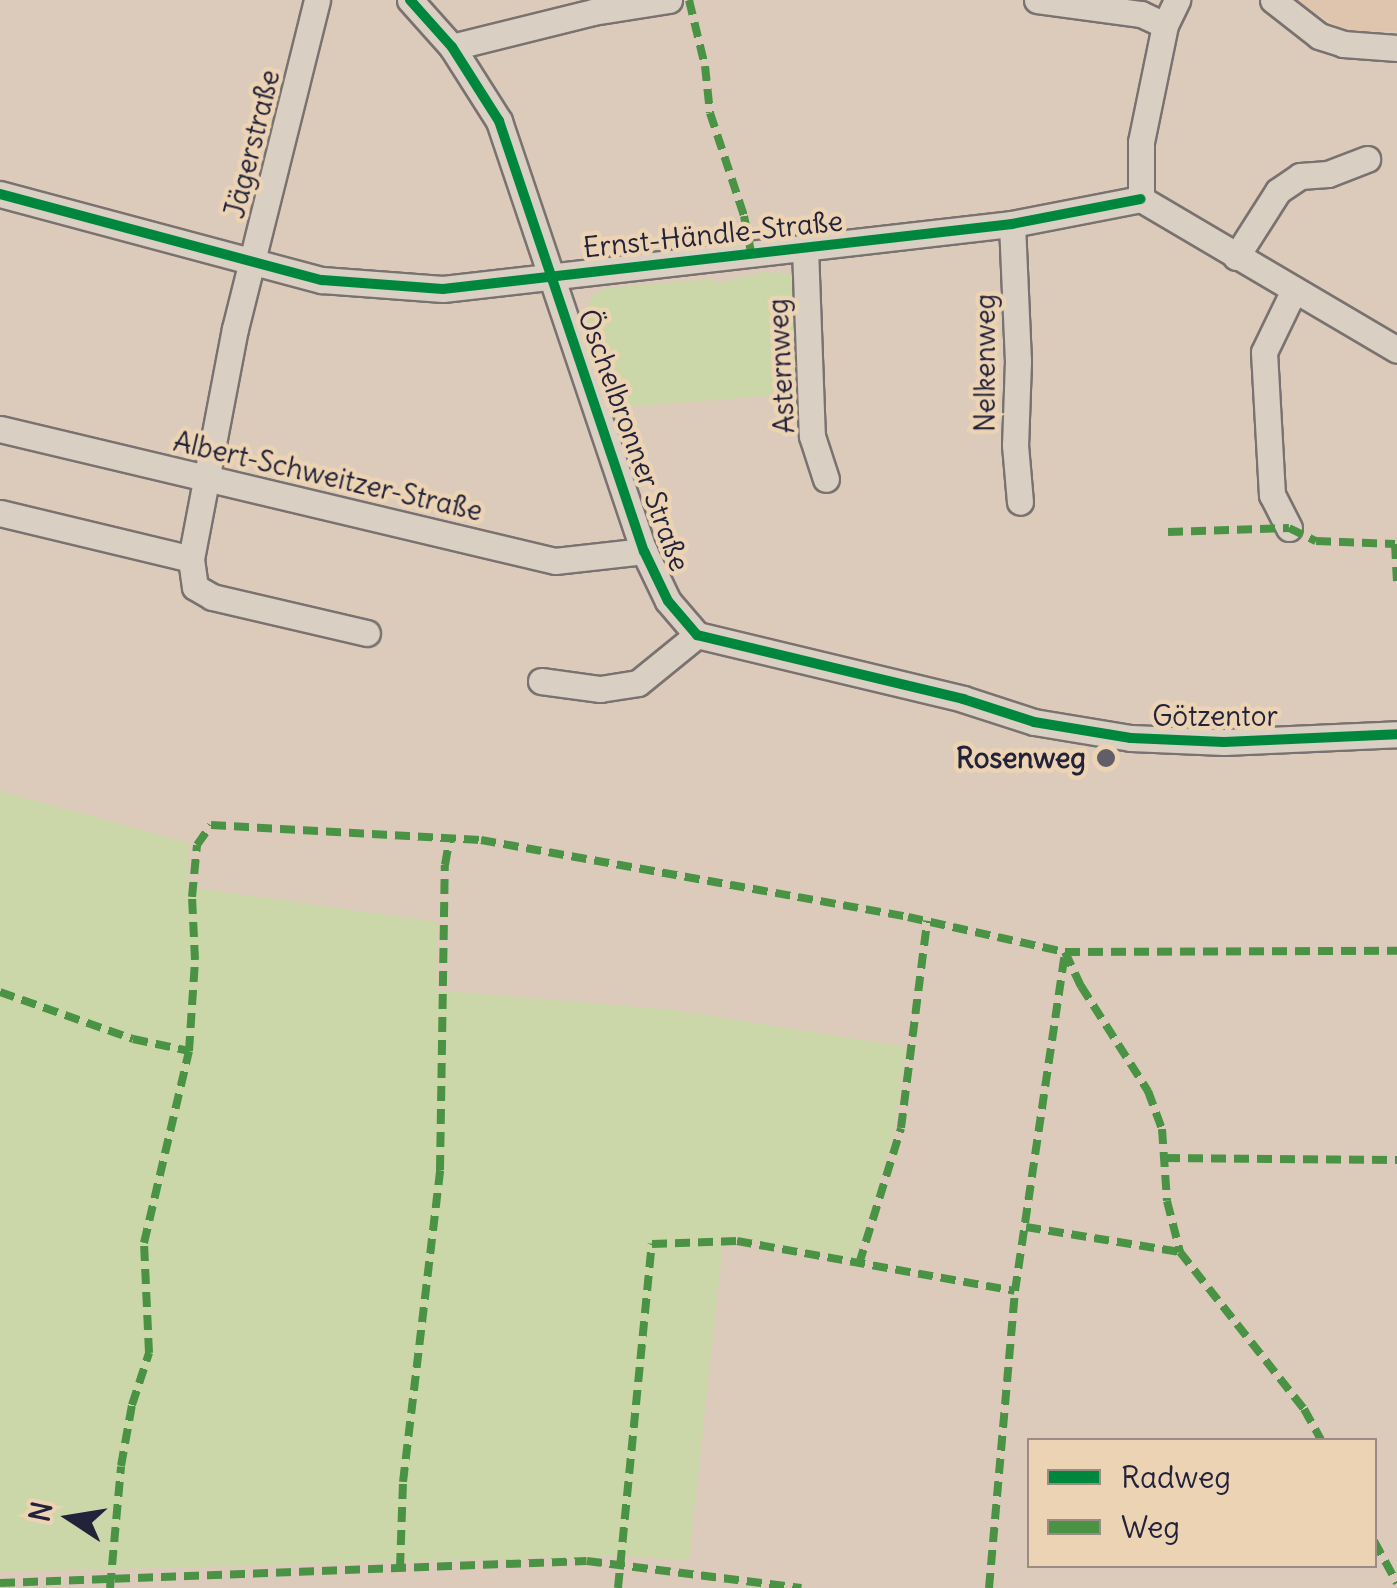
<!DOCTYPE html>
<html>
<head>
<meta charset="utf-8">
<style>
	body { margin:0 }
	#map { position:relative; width:1397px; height:1588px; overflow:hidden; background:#dccbba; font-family:Delius,sans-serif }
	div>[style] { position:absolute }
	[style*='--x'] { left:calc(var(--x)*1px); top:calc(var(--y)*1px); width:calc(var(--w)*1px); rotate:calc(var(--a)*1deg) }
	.built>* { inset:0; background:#e0c5ae }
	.green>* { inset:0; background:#ccd7a9 }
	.roads { filter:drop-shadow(2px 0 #7a7270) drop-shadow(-2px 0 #7a7270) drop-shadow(0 2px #7a7270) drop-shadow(0 -2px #7a7270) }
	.street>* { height:25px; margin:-12.5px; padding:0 12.5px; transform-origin:12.5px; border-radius:12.5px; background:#d9cfc3 }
	.quiet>* { height:8px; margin-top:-4px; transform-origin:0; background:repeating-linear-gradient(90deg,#4a9344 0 15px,transparent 0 23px) }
	.cycleway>* { height:10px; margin:-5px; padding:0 5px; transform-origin:5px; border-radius:5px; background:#00873e }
	.dots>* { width:28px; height:28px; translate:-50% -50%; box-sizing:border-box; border:5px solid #ebd3b3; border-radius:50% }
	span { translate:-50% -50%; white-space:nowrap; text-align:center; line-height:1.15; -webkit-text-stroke:9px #ebd3b3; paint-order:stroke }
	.street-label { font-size:28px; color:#22223b }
	.poi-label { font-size:28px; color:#22223b; font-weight:700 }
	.right { translate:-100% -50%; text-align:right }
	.legend { position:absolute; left:1027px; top:1438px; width:350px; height:130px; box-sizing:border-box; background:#ebd3b3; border:2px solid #9b8c83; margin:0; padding:12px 18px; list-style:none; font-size:30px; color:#22223b }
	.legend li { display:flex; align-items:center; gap:20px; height:50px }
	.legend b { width:50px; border:2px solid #9b8c83 }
	.north { position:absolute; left:20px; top:1468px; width:100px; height:100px; -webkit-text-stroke:8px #ebd3b3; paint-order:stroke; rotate:282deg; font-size:28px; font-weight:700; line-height:40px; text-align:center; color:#22223b }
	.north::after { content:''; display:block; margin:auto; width:35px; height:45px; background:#22223b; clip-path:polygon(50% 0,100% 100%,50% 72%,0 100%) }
</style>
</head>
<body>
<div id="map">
	<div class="built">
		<i style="clip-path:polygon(1295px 0,1397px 0,1397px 31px,1346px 32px)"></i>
	</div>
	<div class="green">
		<i style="clip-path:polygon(763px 272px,787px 273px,796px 282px,801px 393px,614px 408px,585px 331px,585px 311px,593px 295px,605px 288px,714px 279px,716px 284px)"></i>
		<i style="clip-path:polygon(0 791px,189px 843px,188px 887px,437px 922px,437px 990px,674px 1010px,906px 1047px,894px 1133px,856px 1260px,724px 1236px,689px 1561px,625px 1556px,0 1572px)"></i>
	</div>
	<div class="roads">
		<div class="street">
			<i style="--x:410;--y:0;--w:63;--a:48.2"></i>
			<i style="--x:452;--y:47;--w:88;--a:57.6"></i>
			<i style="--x:499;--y:121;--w:454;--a:71.4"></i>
			<i style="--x:644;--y:551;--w:55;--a:64.4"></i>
			<i style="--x:668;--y:601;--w:45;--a:49.5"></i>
			<i style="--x:697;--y:635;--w:274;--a:13.5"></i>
			<i style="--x:963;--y:699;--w:75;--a:17.9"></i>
			<i style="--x:1034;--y:722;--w:98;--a:9.4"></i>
			<i style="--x:1131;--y:738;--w:93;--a:2.5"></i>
			<i style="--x:1224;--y:742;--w:173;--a:-2.6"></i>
			<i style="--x:1037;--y:0;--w:105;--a:7.7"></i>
			<i style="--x:1141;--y:14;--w:26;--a:25"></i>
			<i style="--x:1273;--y:0;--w:58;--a:38"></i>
			<i style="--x:1319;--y:36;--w:25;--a:18"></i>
			<i style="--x:1343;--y:44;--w:54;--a:4.2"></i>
			<i style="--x:452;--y:47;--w:145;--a:-13.9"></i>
			<i style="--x:593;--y:12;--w:77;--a:-9"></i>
			<i style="--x:0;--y:194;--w:333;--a:15"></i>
			<i style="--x:322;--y:280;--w:121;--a:4.3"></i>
			<i style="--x:443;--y:289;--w:573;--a:-6.52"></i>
			<i style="--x:1012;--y:224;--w:131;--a:-11"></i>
			<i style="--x:1141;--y:199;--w:297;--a:30.5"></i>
			<i style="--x:1141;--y:199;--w:57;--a:-90"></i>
			<i style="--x:1141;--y:142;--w:119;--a:-78.4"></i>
			<i style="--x:1165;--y:25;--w:28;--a:-64"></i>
			<i style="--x:1012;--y:224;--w:137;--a:87.5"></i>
			<i style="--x:1018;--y:361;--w:84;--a:92"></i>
			<i style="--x:1015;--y:445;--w:57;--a:85"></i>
			<i style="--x:805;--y:248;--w:188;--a:87.9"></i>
			<i style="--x:812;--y:436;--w:45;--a:72"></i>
			<i style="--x:1236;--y:257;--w:78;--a:-57.5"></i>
			<i style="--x:1278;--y:191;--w:27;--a:-34"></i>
			<i style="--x:1300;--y:176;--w:28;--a:-4"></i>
			<i style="--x:1328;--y:174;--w:42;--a:-21"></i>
			<i style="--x:0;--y:429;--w:570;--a:13.38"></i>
			<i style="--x:555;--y:561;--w:90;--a:-6.4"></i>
			<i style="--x:0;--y:513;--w:196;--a:13.5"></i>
			<i style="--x:191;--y:559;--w:234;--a:-79.2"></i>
			<i style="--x:235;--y:329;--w:339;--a:-76"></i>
			<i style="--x:1289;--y:528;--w:37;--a:-117"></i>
			<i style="--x:1272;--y:495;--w:143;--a:-93.2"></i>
			<i style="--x:1264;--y:352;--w:69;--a:-64.2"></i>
			<i style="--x:191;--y:559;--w:28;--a:82"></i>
			<i style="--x:195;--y:587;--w:20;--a:30"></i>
			<i style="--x:212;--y:597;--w:159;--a:13.1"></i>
			<i style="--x:541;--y:681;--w:60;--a:7.7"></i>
			<i style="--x:600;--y:689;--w:38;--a:-9"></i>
			<i style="--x:638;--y:683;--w:76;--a:-39.1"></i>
		</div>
	</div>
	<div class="quiet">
		<i style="--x:689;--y:0;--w:68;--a:76.4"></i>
		<i style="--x:705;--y:66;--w:47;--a:83.9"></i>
		<i style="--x:710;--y:113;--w:108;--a:71.7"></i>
		<i style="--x:744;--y:216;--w:38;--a:79"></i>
		<i style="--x:1168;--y:532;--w:121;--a:-1.9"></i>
		<i style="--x:1289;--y:528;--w:30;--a:26"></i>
		<i style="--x:1316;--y:541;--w:79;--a:2.2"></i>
		<i style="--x:1395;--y:544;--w:37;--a:87"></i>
		<i style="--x:1065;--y:952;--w:38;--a:65"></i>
		<i style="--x:1081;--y:986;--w:125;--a:57.5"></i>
		<i style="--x:1148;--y:1091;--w:40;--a:69.8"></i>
		<i style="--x:1162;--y:1129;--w:72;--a:86"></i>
		<i style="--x:1167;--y:1201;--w:53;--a:75.7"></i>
		<i style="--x:1180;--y:1252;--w:200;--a:51.7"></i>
		<i style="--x:1304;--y:1409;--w:35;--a:61"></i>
		<i style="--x:0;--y:992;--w:141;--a:19.5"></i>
		<i style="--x:133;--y:1039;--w:57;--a:12.1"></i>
		<i style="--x:1165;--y:1158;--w:232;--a:0.5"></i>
		<i style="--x:1026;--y:1227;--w:156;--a:9.2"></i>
		<i style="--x:859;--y:1264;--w:142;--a:-72.8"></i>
		<i style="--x:901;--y:1128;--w:209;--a:-82.8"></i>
		<i style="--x:1374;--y:1541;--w:48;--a:61.3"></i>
		<i style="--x:400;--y:1568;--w:86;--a:-88"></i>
		<i style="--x:403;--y:1482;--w:314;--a:-83.2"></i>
		<i style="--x:440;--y:1170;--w:305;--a:-89.1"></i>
		<i style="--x:445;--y:865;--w:27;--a:-80"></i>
		<i style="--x:0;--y:1583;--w:587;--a:-2.15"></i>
		<i style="--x:587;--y:1561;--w:216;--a:7.2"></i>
		<i style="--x:110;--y:1588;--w:122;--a:-84.8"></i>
		<i style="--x:121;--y:1466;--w:62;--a:-79.8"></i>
		<i style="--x:132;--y:1405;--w:55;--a:-71.9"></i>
		<i style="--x:149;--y:1353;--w:110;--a:-92.6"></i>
		<i style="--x:144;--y:1243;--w:197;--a:-76.8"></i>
		<i style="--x:189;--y:1051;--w:91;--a:-86.2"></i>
		<i style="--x:195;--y:960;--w:63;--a:-92.7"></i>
		<i style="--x:192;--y:897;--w:52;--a:-84.5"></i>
		<i style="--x:197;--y:845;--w:24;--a:-55"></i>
		<i style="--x:211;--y:825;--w:270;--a:3.2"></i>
		<i style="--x:481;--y:840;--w:434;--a:10.2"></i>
		<i style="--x:908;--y:917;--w:161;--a:12.6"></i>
		<i style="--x:1065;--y:952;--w:332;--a:-0.2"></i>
		<i style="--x:618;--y:1588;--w:346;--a:-84.4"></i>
		<i style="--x:652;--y:1244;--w:85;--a:-2"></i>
		<i style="--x:737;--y:1241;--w:282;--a:10.2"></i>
		<i style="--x:989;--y:1588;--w:298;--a:-85"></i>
		<i style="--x:1015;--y:1291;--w:343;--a:-81.6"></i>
	</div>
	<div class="cycleway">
		<i style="--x:410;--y:0;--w:63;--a:48.2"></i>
		<i style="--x:452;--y:47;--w:88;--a:57.6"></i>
		<i style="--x:499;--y:121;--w:454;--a:71.4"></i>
		<i style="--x:644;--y:551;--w:55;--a:64.4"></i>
		<i style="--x:668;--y:601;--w:45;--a:49.5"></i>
		<i style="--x:697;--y:635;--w:274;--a:13.5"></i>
		<i style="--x:963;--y:699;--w:75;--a:17.9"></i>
		<i style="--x:1034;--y:722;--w:98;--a:9.4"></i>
		<i style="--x:1131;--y:738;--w:93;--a:2.5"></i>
		<i style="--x:1224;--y:742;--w:173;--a:-2.6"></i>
		<i style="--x:0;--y:194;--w:333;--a:15"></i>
		<i style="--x:322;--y:280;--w:121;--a:4.3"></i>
		<i style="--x:443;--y:289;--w:573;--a:-6.52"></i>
		<i style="--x:1012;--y:224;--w:131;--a:-11"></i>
	</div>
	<div class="dots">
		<i style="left:1106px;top:758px;background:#635d67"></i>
	</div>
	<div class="street-label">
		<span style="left:252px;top:144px;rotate:-76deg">Jägerstraße</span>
		<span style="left:713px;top:234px;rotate:-6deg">Ernst-Händle-Straße</span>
		<span style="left:985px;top:363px;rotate:-90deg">Nelkenweg</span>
		<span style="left:781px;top:366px;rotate:-93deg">Asternweg</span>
		<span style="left:634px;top:440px;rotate:70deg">Öschelbronner Straße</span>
		<span style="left:328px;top:476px;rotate:13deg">Albert-Schweitzer-Straße</span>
		<span style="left:1215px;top:716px">Götzentor</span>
	</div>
	<div class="poi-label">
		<span class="right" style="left:1086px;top:758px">Rosenweg</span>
	</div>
	<ul class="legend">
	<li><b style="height:12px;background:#00873e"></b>Radweg</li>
	<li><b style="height:12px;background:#4a9344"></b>Weg</li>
	</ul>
	<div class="north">N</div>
</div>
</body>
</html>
